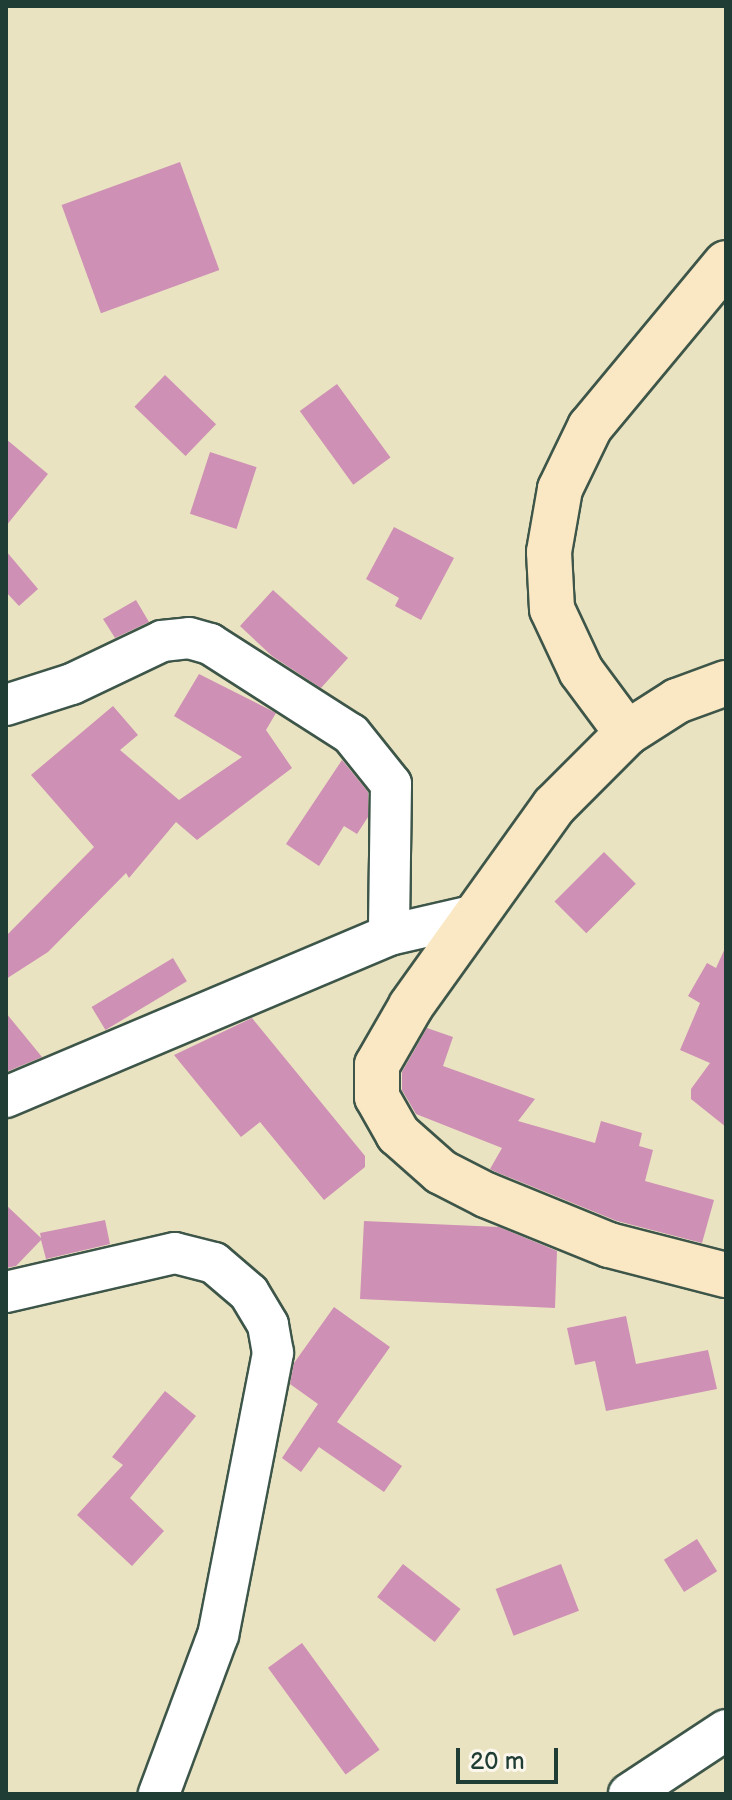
<!DOCTYPE html>
<html>
<head>
<meta charset="utf-8">
<style>
	body { margin:0 }
	#map { position:relative; width:732px; height:1800px; overflow:hidden; background:#eae3c1; font-family:"Balsamiq Sans",sans-serif }
	div>[style] { position:absolute }
	[style*='--x'] { left:calc(var(--x)*1px); top:calc(var(--y)*1px); width:calc(var(--w)*1px); rotate:calc(var(--a)*1deg) }
	.building>* { inset:0; background:#ce90b4; transform-origin:0 0 }
	.roads { filter:drop-shadow(2px 0 #3d5649) drop-shadow(-2px 0 #3d5649) drop-shadow(0 2px #3d5649) drop-shadow(0 -2px #3d5649) }
	.street>* { height:40px; margin:-20px; padding:0 20px; transform-origin:20px; border-radius:20px; background:#fff }
	.secondary>* { height:44px; margin:-22px; padding:0 22px; transform-origin:22px; border-radius:22px; background:#fae7c3 }
	span { translate:-50% -50%; white-space:nowrap; text-align:center; line-height:1.15; -webkit-text-stroke:7px #fbf7ec; paint-order:stroke }
	.frame { position:absolute; inset:0; border:8px solid #1f3d34; pointer-events:none }
	.scale { position:absolute; left:456px; top:1748px; width:102px; height:36px; box-sizing:border-box; border:4px solid #1f3d34; border-top:0; padding-left:10px; font-size:24px; line-height:28px; white-space:nowrap; color:#1f3d34; -webkit-text-stroke:6px #fbf7ec; paint-order:stroke }
</style>
</head>
<body>
<div id="map">
	<div class="building">
		<i style="left:180px;top:162px;width:115px;height:126px;rotate:70deg"></i>
		<i style="left:165px;top:375px;width:71px;height:44px;rotate:44deg"></i>
		<i style="left:337px;top:384px;width:91px;height:46px;rotate:54deg"></i>
		<i style="clip-path:polygon(6px 439px,48px 474px,6px 526px)"></i>
		<i style="left:210px;top:452px;width:49px;height:65px;rotate:18deg"></i>
		<i style="clip-path:polygon(394px 527px,454px 558px,421px 620px,395px 606px,399px 598px,366px 579px)"></i>
		<i style="clip-path:polygon(6px 551px,38px 589px,19px 606px,6px 592px)"></i>
		<i style="clip-path:polygon(273px 590px,348px 658px,321px 688px,272px 656px,240px 626px)"></i>
		<i style="clip-path:polygon(136px 600px,149px 622px,115px 638px,103px 619px)"></i>
		<i style="clip-path:polygon(199px 674px,276px 713px,266px 730px,292px 768px,197px 840px,176px 822px,129px 878px,126px 873px,48px 952px,6px 979px,6px 936px,94px 847px,31px 775px,113px 706px,138px 735px,120px 750px,179px 800px,242px 757px,174px 716px)"></i>
		<i style="clip-path:polygon(342px 760px,368px 792px,368px 817px,357px 834px,344px 826px,319px 866px,286px 844px)"></i>
		<i style="left:604px;top:852px;width:45px;height:70px;rotate:45deg"></i>
		<i style="clip-path:polygon(726px 946px,726px 1127px,691px 1099px,691px 1089px,710px 1063px,680px 1050px,700px 1003px,688px 996px,707px 963px,716px 968px)"></i>
		<i style="left:173px;top:958px;width:27px;height:95px;rotate:59deg"></i>
		<i style="clip-path:polygon(6px 1013px,42px 1057px,6px 1072px)"></i>
		<i style="clip-path:polygon(252px 1018px,365px 1156px,365px 1167px,324px 1200px,260px 1122px,241px 1137px,174px 1055px)"></i>
		<i style="clip-path:polygon(427px 1028px,453px 1037px,443px 1066px,535px 1099px,518px 1121px,595px 1143px,601px 1121px,642px 1133px,639px 1146px,653px 1150px,645px 1181px,714px 1200px,702px 1243px,617px 1221px,496px 1172px,490px 1169px,502px 1148px,416px 1114px,402px 1090px,402px 1072px)"></i>
		<i style="clip-path:polygon(6px 1205px,41px 1238px,40px 1233px,105px 1220px,110px 1244px,46px 1259px,41px 1240px,16px 1266px,6px 1268px)"></i>
		<i style="clip-path:polygon(364px 1221px,499px 1227px,557px 1251px,555px 1308px,360px 1299px)"></i>
		<i style="clip-path:polygon(334px 1307px,390px 1347px,337px 1422px,402px 1466px,384px 1492px,319px 1447px,301px 1472px,282px 1458px,318px 1404px,290px 1384px,294px 1363px)"></i>
		<i style="clip-path:polygon(626px 1316px,636px 1364px,708px 1350px,717px 1389px,606px 1411px,595px 1361px,575px 1365px,567px 1328px)"></i>
		<i style="clip-path:polygon(165px 1391px,196px 1416px,130px 1498px,164px 1531px,132px 1566px,77px 1515px,123px 1465px,112px 1457px)"></i>
		<i style="left:697px;top:1539px;width:38px;height:39px;rotate:58deg"></i>
		<i style="left:403px;top:1564px;width:73px;height:42px;rotate:38deg"></i>
		<i style="left:561px;top:1564px;width:50px;height:70px;rotate:69deg"></i>
		<i style="left:302px;top:1643px;width:132px;height:42px;rotate:54deg"></i>
	</div>
	<div class="roads">
		<div class="street">
			<i style="--x:6;--y:705;--w:69;--a:-17.7"></i>
			<i style="--x:72;--y:684;--w:100;--a:-25.5"></i>
			<i style="--x:162;--y:641;--w:27;--a:-6"></i>
			<i style="--x:189;--y:638;--w:22;--a:16"></i>
			<i style="--x:210;--y:644;--w:167;--a:32.6"></i>
			<i style="--x:351;--y:734;--w:64;--a:51.3"></i>
			<i style="--x:391;--y:784;--w:151;--a:90.8"></i>
			<i style="--x:6;--y:1097;--w:416;--a:-22.9"></i>
			<i style="--x:389;--y:935;--w:85;--a:-12.9"></i>
			<i style="--x:6;--y:1292;--w:173;--a:-13"></i>
			<i style="--x:175;--y:1253;--w:40;--a:14.4"></i>
			<i style="--x:214;--y:1263;--w:46;--a:40.6"></i>
			<i style="--x:249;--y:1293;--w:37;--a:59"></i>
			<i style="--x:268;--y:1325;--w:28;--a:80"></i>
			<i style="--x:273;--y:1353;--w:287;--a:101"></i>
			<i style="--x:218;--y:1635;--w:170;--a:110.4"></i>
			<i style="--x:629;--y:1794;--w:116;--a:-33.4"></i>
		</div>
		<div class="secondary">
			<i style="--x:726;--y:683;--w:52;--a:159.8"></i>
			<i style="--x:677;--y:701;--w:59;--a:147.4"></i>
			<i style="--x:627;--y:733;--w:103;--a:135"></i>
			<i style="--x:554;--y:806;--w:246;--a:125.6"></i>
			<i style="--x:411;--y:1006;--w:68;--a:120"></i>
			<i style="--x:377;--y:1065;--w:32;--a:90"></i>
			<i style="--x:377;--y:1097;--w:43;--a:60.4"></i>
			<i style="--x:398;--y:1134;--w:57;--a:41.5"></i>
			<i style="--x:441;--y:1172;--w:51;--a:27.1"></i>
			<i style="--x:486;--y:1195;--w:133;--a:22.1"></i>
			<i style="--x:609;--y:1245;--w:121;--a:14.4"></i>
			<i style="--x:627;--y:733;--w:77;--a:-126.6"></i>
			<i style="--x:581;--y:671;--w:68;--a:-115.1"></i>
			<i style="--x:552;--y:609;--w:57;--a:-93"></i>
			<i style="--x:549;--y:552;--w:64;--a:-80.1"></i>
			<i style="--x:560;--y:489;--w:69;--a:-64.2"></i>
			<i style="--x:590;--y:427;--w:213;--a:-50.3"></i>
		</div>
	</div>
	<div class="frame"></div>
	<div class="scale">20 m</div>
</div>
</body>
</html>
